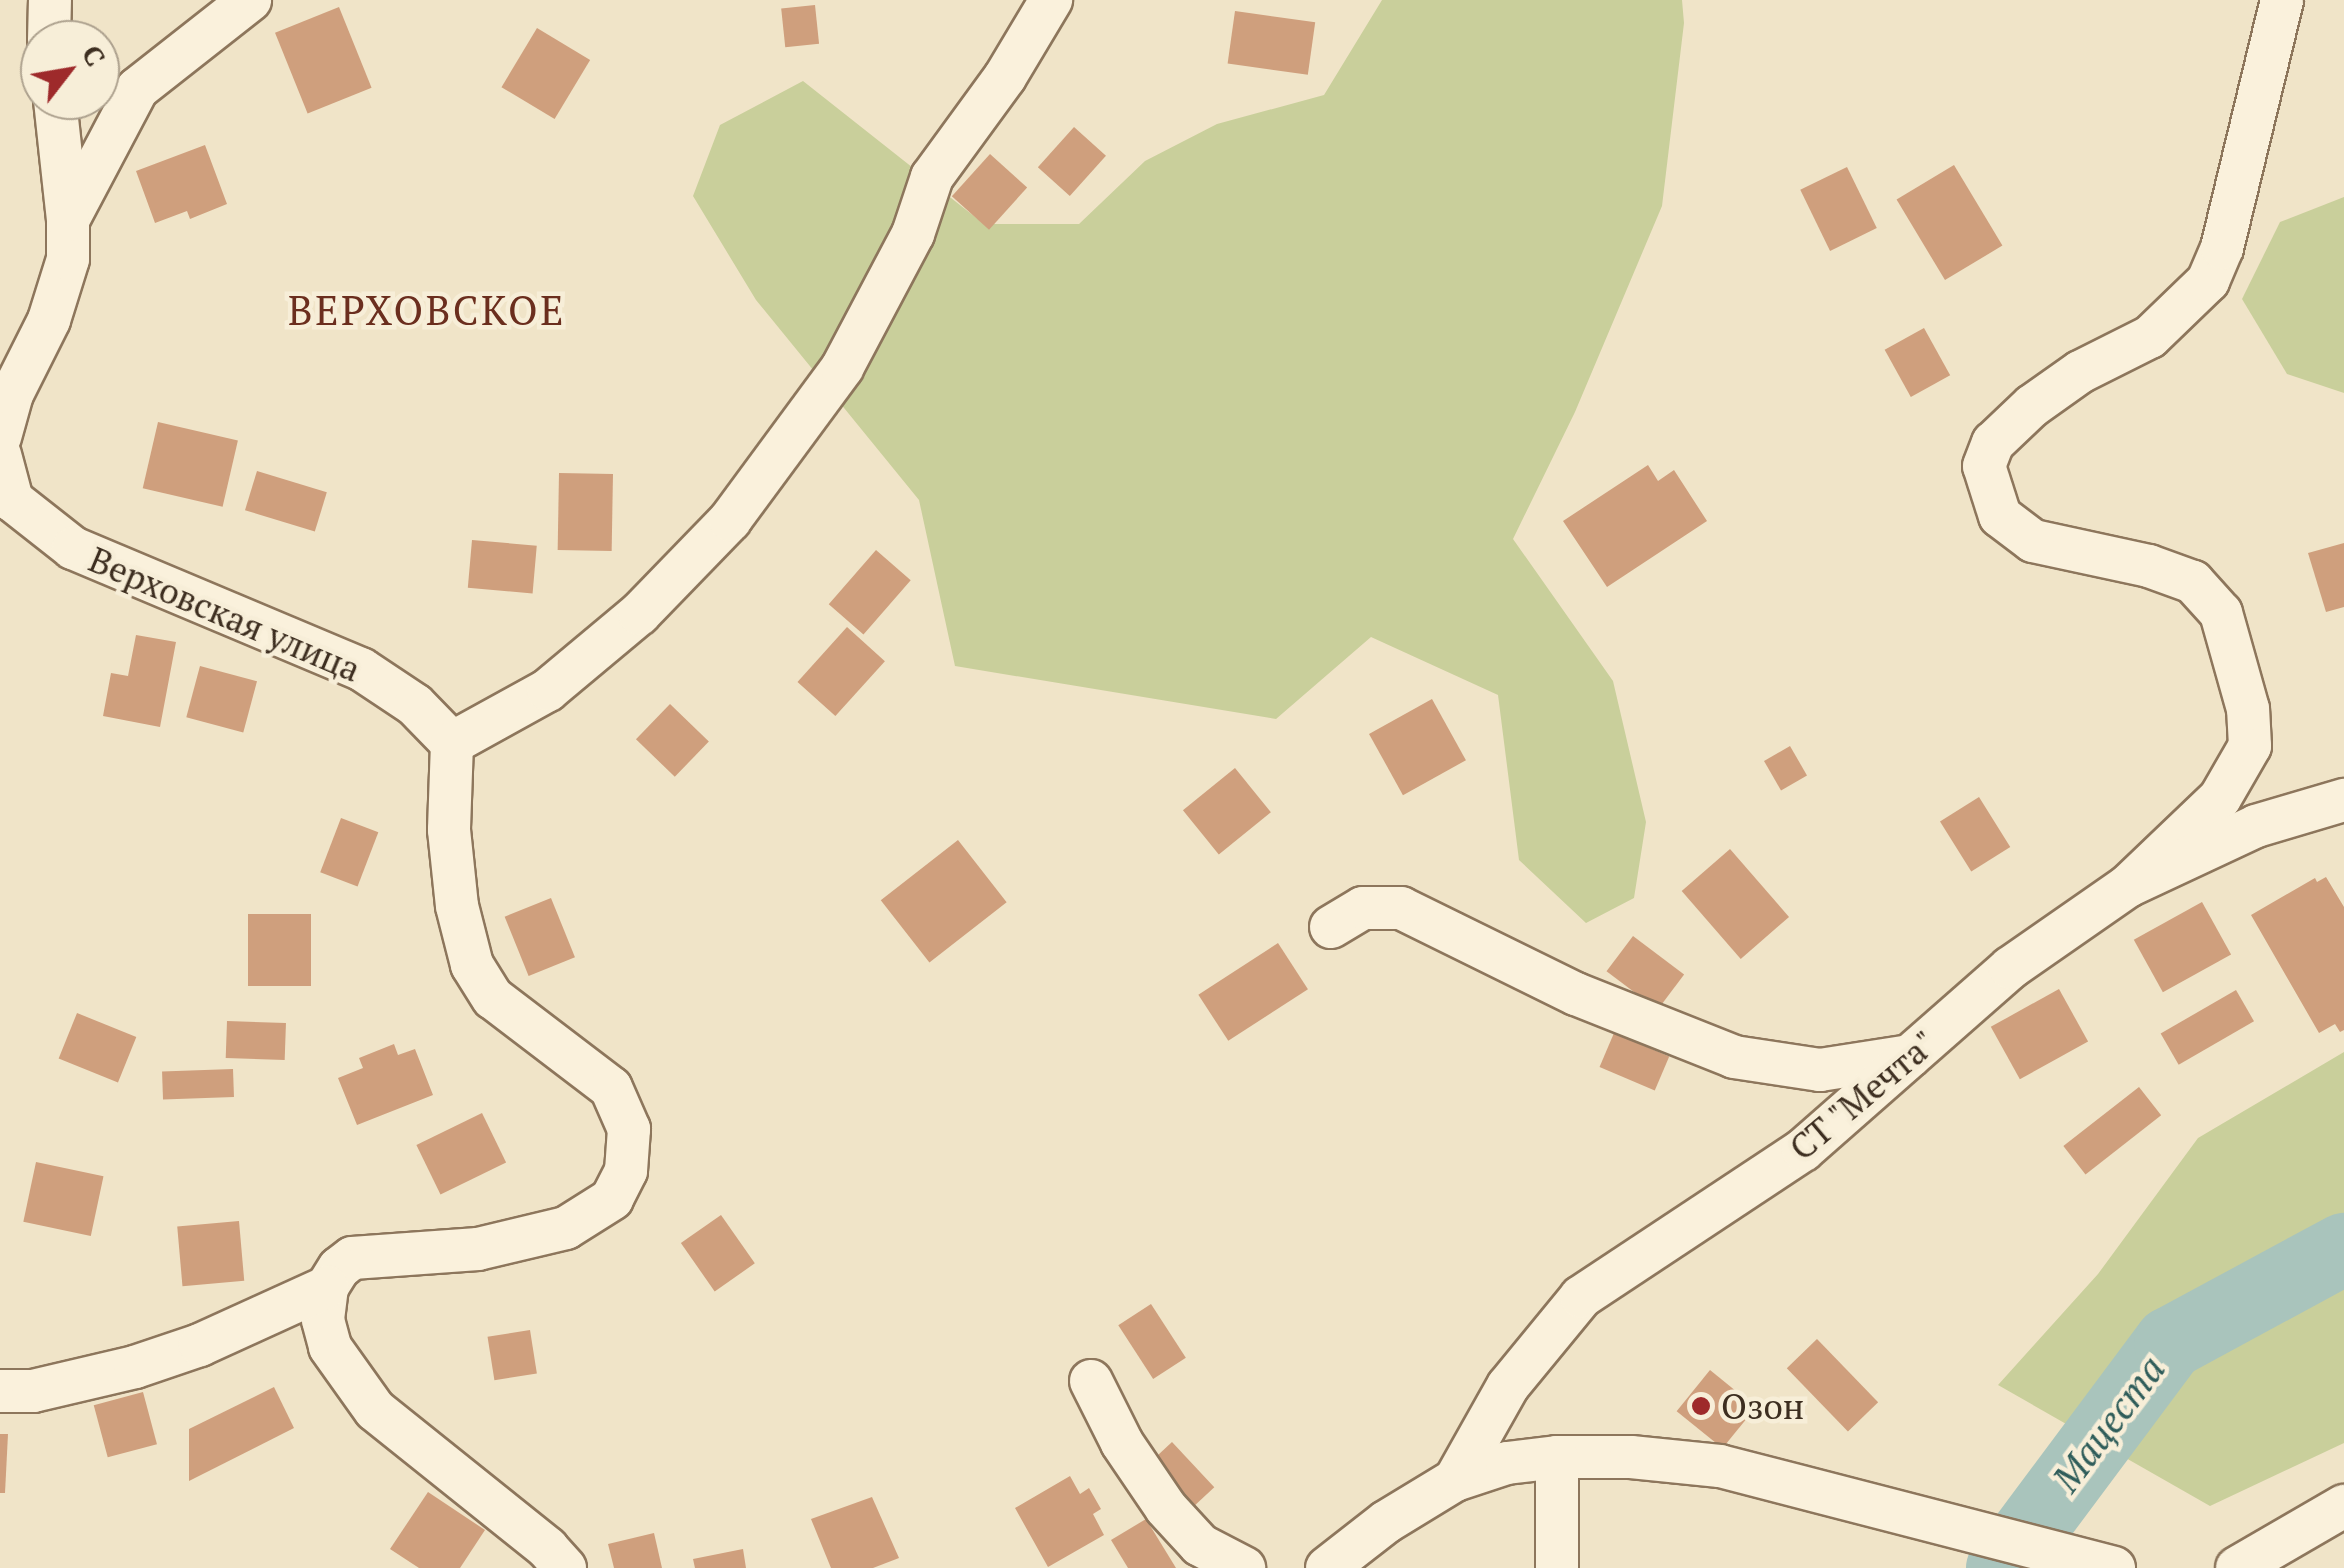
<!DOCTYPE html>
<html>
<head>
<meta charset="utf-8">
<style>
	body { margin:0 }
	#map { position:relative; width:2344px; height:1568px; overflow:hidden; background:#f0e4c8; font-family:"PT Serif",serif }
	div>[style] { position:absolute }
	[style*='--x'] { left:calc(var(--x)*1px); top:calc(var(--y)*1px); width:calc(var(--w)*1px); rotate:calc(var(--a)*1deg) }
	.green>* { inset:0; background:#c9cf9b }
	.river>* { height:72px; margin:-36px; padding:0 36px; transform-origin:36px; border-radius:36px; background:#a9c4bc }
	.building>* { inset:0; background:#cf9f7d; transform-origin:0 0 }
	.roads { filter:drop-shadow(2px 0 #8d765c) drop-shadow(-2px 0 #8d765c) drop-shadow(0 2px #8d765c) drop-shadow(0 -2px #8d765c) }
	.minor>* { height:42px; margin:-21px; padding:0 21px; transform-origin:21px; border-radius:21px; background:#faf1dc }
	.dots>* { width:28px; height:28px; translate:-50% -50%; box-sizing:border-box; border:5px solid #f7eed8; border-radius:50% }
	span { translate:-50% -50%; white-space:nowrap; text-align:center; line-height:1.15; -webkit-text-stroke:9px #f7eed8; paint-order:stroke }
	.street-label { font-size:35px; color:#3d2e20 }
	.poi-label { font-size:35px; color:#3d2e20 }
	.left { translate:0 -50%; text-align:left }
	.water-label { font-size:38px; color:#2f5d5a; font-style:italic }
	.quarter-label { font-size:40px; color:#6b2e1e; letter-spacing:2.5px }
	.north { position:absolute; left:20px; top:20px; width:100px; height:100px; box-sizing:border-box; background:#f7eed8; border:2px solid #ada18e; border-radius:50%; rotate:59deg; font-size:28px; font-weight:700; line-height:40px; text-align:center; color:#3d2e20 }
	.north::after { content:''; display:block; margin:auto; width:35px; height:45px; background:#9e2a2b; clip-path:polygon(50% 0,100% 100%,50% 72%,0 100%) }
</style>
</head>
<body>
<div id="map">
	<div class="green">
		<i style="clip-path:polygon(1382px 0,1682px 0,1684px 23px,1662px 206px,1575px 412px,1513px 539px,1613px 681px,1646px 822px,1634px 898px,1586px 923px,1519px 860px,1498px 695px,1371px 637px,1276px 719px,955px 666px,919px 500px,756px 300px,693px 196px,720px 125px,803px 81px,984px 224px,1079px 224px,1145px 161px,1217px 124px,1324px 95px)"></i>
		<i style="clip-path:polygon(2344px 197px,2344px 393px,2287px 374px,2242px 299px,2280px 222px)"></i>
		<i style="clip-path:polygon(2344px 1052px,2344px 1443px,2210px 1506px,1998px 1385px,2098px 1274px,2198px 1138px)"></i>
	</div>
	<div class="river">
		<i style="--x:2002;--y:1568;--w:281;--a:-53.3"></i>
		<i style="--x:2170;--y:1343;--w:198;--a:-28.4"></i>
	</div>
	<div class="building">
		<i style="left:815px;top:5px;width:39px;height:34px;rotate:84deg"></i>
		<i style="left:339px;top:7px;width:87px;height:69px;rotate:68deg"></i>
		<i style="left:1235px;top:11px;width:81px;height:53px;rotate:8deg"></i>
		<i style="left:537px;top:28px;width:62px;height:69px;rotate:31deg"></i>
		<i style="left:1074px;top:127px;width:43px;height:54px;rotate:42deg"></i>
		<i style="clip-path:polygon(205px 145px,227px 204px,190px 219px,187px 211px,155px 223px,136px 171px)"></i>
		<i style="left:990px;top:154px;width:50px;height:57px;rotate:42deg"></i>
		<i style="left:1954px;top:165px;width:94px;height:67px;rotate:59deg"></i>
		<i style="left:1847px;top:167px;width:68px;height:52px;rotate:64deg"></i>
		<i style="left:1924px;top:328px;width:54px;height:45px;rotate:61deg"></i>
		<i style="left:158px;top:422px;width:82px;height:68px;rotate:13deg"></i>
		<i style="clip-path:polygon(1648px 465px,1658px 481px,1674px 470px,1707px 521px,1607px 587px,1563px 521px)"></i>
		<i style="left:257px;top:471px;width:73px;height:41px;rotate:17deg"></i>
		<i style="left:559px;top:473px;width:54px;height:77px;rotate:1deg"></i>
		<i style="left:472px;top:540px;width:65px;height:48px;rotate:5deg"></i>
		<i style="clip-path:polygon(2344px 543px,2344px 607px,2326px 612px,2308px 553px)"></i>
		<i style="left:876px;top:550px;width:46px;height:72px;rotate:41deg"></i>
		<i style="left:847px;top:627px;width:51px;height:74px;rotate:42deg"></i>
		<i style="clip-path:polygon(136px 635px,176px 642px,160px 727px,103px 716px,111px 673px,128px 676px)"></i>
		<i style="left:200px;top:666px;width:59px;height:53px;rotate:15deg"></i>
		<i style="left:1432px;top:699px;width:70px;height:72px;rotate:61deg"></i>
		<i style="left:670px;top:704px;width:54px;height:49px;rotate:44deg"></i>
		<i style="left:1790px;top:746px;width:34px;height:30px;rotate:60deg"></i>
		<i style="left:1235px;top:768px;width:57px;height:67px;rotate:51deg"></i>
		<i style="left:1979px;top:797px;width:59px;height:46px;rotate:58deg"></i>
		<i style="left:341px;top:818px;width:40px;height:58px;rotate:21deg"></i>
		<i style="left:958px;top:840px;width:79px;height:98px;rotate:52deg"></i>
		<i style="left:1730px;top:849px;width:90px;height:64px;rotate:49deg"></i>
		<i style="clip-path:polygon(2326px 877px,2344px 907px,2344px 1030px,2340px 1032px,2335px 1024px,2319px 1033px,2251px 915px,2315px 878px,2317px 882px)"></i>
		<i style="left:551px;top:898px;width:64px;height:50px;rotate:68deg"></i>
		<i style="left:2202px;top:902px;width:60px;height:78px;rotate:61deg"></i>
		<i style="left:248px;top:914px;width:63px;height:72px"></i>
		<i style="left:1633px;top:936px;width:64px;height:44px;rotate:37deg"></i>
		<i style="left:1278px;top:943px;width:55px;height:95px;rotate:57deg"></i>
		<i style="left:2059px;top:989px;width:60px;height:78px;rotate:61deg"></i>
		<i style="left:2236px;top:990px;width:36px;height:87px;rotate:60deg"></i>
		<i style="left:77px;top:1013px;width:64px;height:49px;rotate:22deg"></i>
		<i style="left:227px;top:1021px;width:59px;height:37px;rotate:2deg"></i>
		<i style="left:1614px;top:1033px;width:60px;height:37px;rotate:23deg"></i>
		<i style="clip-path:polygon(394px 1044px,398px 1055px,415px 1049px,433px 1095px,357px 1125px,338px 1078px,363px 1068px,359px 1058px)"></i>
		<i style="left:233px;top:1069px;width:28px;height:71px;rotate:88deg"></i>
		<i style="left:2139px;top:1087px;width:36px;height:96px;rotate:52deg"></i>
		<i style="left:482px;top:1113px;width:55px;height:73px;rotate:64deg"></i>
		<i style="left:36px;top:1162px;width:69px;height:61px;rotate:12deg"></i>
		<i style="left:721px;top:1215px;width:59px;height:49px;rotate:55deg"></i>
		<i style="left:239px;top:1221px;width:60px;height:62px;rotate:85deg"></i>
		<i style="left:1151px;top:1304px;width:64px;height:39px;rotate:57deg"></i>
		<i style="left:530px;top:1330px;width:44px;height:43px;rotate:81deg"></i>
		<i style="left:1817px;top:1339px;width:88px;height:42px;rotate:46deg"></i>
		<i style="left:1710px;top:1370px;width:59px;height:53px;rotate:39deg"></i>
		<i style="clip-path:polygon(274px 1387px,294px 1428px,189px 1481px,189px 1429px)"></i>
		<i style="left:143px;top:1392px;width:54px;height:51px;rotate:75deg"></i>
		<i style="clip-path:polygon(0 1434px,8px 1434px,5px 1493px,0 1493px)"></i>
		<i style="left:1172px;top:1442px;width:62px;height:40px;rotate:47deg"></i>
		<i style="clip-path:polygon(1070px 1476px,1080px 1494px,1089px 1488px,1101px 1509px,1093px 1514px,1104px 1535px,1048px 1567px,1015px 1508px)"></i>
		<i style="clip-path:polygon(428px 1492px,485px 1530px,460px 1568px,419px 1568px,390px 1549px)"></i>
		<i style="clip-path:polygon(872px 1497px,899px 1558px,873px 1568px,831px 1568px,811px 1519px)"></i>
		<i style="clip-path:polygon(1146px 1519px,1176px 1568px,1128px 1568px,1111px 1540px)"></i>
		<i style="clip-path:polygon(654px 1533px,662px 1568px,614px 1568px,608px 1544px)"></i>
		<i style="clip-path:polygon(743px 1549px,746px 1568px,695px 1568px,693px 1559px)"></i>
	</div>
	<div class="roads">
		<div class="minor">
			<i style="--x:49;--y:40;--w:40;--a:-88.6"></i>
			<i style="--x:68;--y:220;--w:148;--a:-62.2"></i>
			<i style="--x:137;--y:89;--w:144;--a:-38.2"></i>
			<i style="--x:0;--y:437;--w:45;--a:-74.4"></i>
			<i style="--x:12;--y:394;--w:83;--a:-63.4"></i>
			<i style="--x:49;--y:320;--w:64;--a:-72.7"></i>
			<i style="--x:68;--y:259;--w:39;--a:-90"></i>
			<i style="--x:68;--y:220;--w:121;--a:-96.2"></i>
			<i style="--x:0;--y:455;--w:47;--a:75.1"></i>
			<i style="--x:12;--y:500;--w:78;--a:38.2"></i>
			<i style="--x:73;--y:548;--w:312;--a:22.8"></i>
			<i style="--x:361;--y:669;--w:65;--a:33.7"></i>
			<i style="--x:415;--y:705;--w:53;--a:45.8"></i>
			<i style="--x:452;--y:743;--w:87;--a:92"></i>
			<i style="--x:449;--y:830;--w:76;--a:84"></i>
			<i style="--x:457;--y:906;--w:61;--a:75.7"></i>
			<i style="--x:472;--y:965;--w:39;--a:58"></i>
			<i style="--x:493;--y:998;--w:148;--a:37.3"></i>
			<i style="--x:611;--y:1088;--w:45;--a:66.3"></i>
			<i style="--x:629;--y:1129;--w:42;--a:94.1"></i>
			<i style="--x:626;--y:1171;--w:31;--a:117"></i>
			<i style="--x:612;--y:1199;--w:54;--a:147.8"></i>
			<i style="--x:566;--y:1228;--w:90;--a:166.6"></i>
			<i style="--x:478;--y:1249;--w:126;--a:175.9"></i>
			<i style="--x:352;--y:1258;--w:16;--a:142"></i>
			<i style="--x:339;--y:1268;--w:22;--a:122"></i>
			<i style="--x:327;--y:1287;--w:33;--a:97"></i>
			<i style="--x:323;--y:1320;--w:28;--a:75"></i>
			<i style="--x:330;--y:1347;--w:77;--a:54.5"></i>
			<i style="--x:375;--y:1410;--w:221;--a:38.7"></i>
			<i style="--x:547;--y:1548;--w:27;--a:48"></i>
			<i style="--x:452;--y:743;--w:110;--a:-28.9"></i>
			<i style="--x:548;--y:690;--w:119;--a:-39.9"></i>
			<i style="--x:639;--y:614;--w:131;--a:-45.9"></i>
			<i style="--x:730;--y:520;--w:189;--a:-53.6"></i>
			<i style="--x:842;--y:368;--w:152;--a:-62.1"></i>
			<i style="--x:913;--y:234;--w:60;--a:-71.6"></i>
			<i style="--x:932;--y:177;--w:124;--a:-53.9"></i>
			<i style="--x:1005;--y:77;--w:90;--a:-59.1"></i>
			<i style="--x:2128;--y:886;--w:127;--a:-43.7"></i>
			<i style="--x:2220;--y:798;--w:60;--a:-60"></i>
			<i style="--x:2250;--y:746;--w:37;--a:-93"></i>
			<i style="--x:2248;--y:709;--w:100;--a:-105.7"></i>
			<i style="--x:2221;--y:613;--w:42;--a:-132.1"></i>
			<i style="--x:2193;--y:582;--w:47;--a:-160"></i>
			<i style="--x:2149;--y:566;--w:119;--a:-167.8"></i>
			<i style="--x:2033;--y:541;--w:41;--a:-142.9"></i>
			<i style="--x:2000;--y:516;--w:52;--a:-107.7"></i>
			<i style="--x:1984;--y:466;--w:25;--a:-69"></i>
			<i style="--x:1993;--y:443;--w:54;--a:-43.5"></i>
			<i style="--x:2032;--y:406;--w:59;--a:-35.3"></i>
			<i style="--x:2080;--y:372;--w:78;--a:-26.6"></i>
			<i style="--x:2150;--y:337;--w:81;--a:-44"></i>
			<i style="--x:2208;--y:281;--w:36;--a:-67"></i>
			<i style="--x:2222;--y:248;--w:255;--a:-76.4"></i>
			<i style="--x:1331;--y:927;--w:37;--a:-31"></i>
			<i style="--x:1363;--y:908;--w:38;--a:0"></i>
			<i style="--x:1401;--y:908;--w:195;--a:26.2"></i>
			<i style="--x:1576;--y:994;--w:170;--a:21.7"></i>
			<i style="--x:1734;--y:1057;--w:87;--a:8.6"></i>
			<i style="--x:1820;--y:1070;--w:91;--a:-8.8"></i>
			<i style="--x:1091;--y:1381;--w:69;--a:63.4"></i>
			<i style="--x:1122;--y:1443;--w:78;--a:55.9"></i>
			<i style="--x:1166;--y:1508;--w:50;--a:47.4"></i>
			<i style="--x:1200;--y:1545;--w:50;--a:27.6"></i>
			<i style="--x:0;--y:1391;--w:33;--a:0"></i>
			<i style="--x:33;--y:1391;--w:105;--a:-13.2"></i>
			<i style="--x:135;--y:1367;--w:69;--a:-18.7"></i>
			<i style="--x:200;--y:1345;--w:140;--a:-24.5"></i>
			<i style="--x:1455;--y:1480;--w:108;--a:-60.6"></i>
			<i style="--x:1508;--y:1386;--w:115;--a:-50.6"></i>
			<i style="--x:1581;--y:1297;--w:266;--a:-33.5"></i>
			<i style="--x:1803;--y:1150;--w:276;--a:-41.3"></i>
			<i style="--x:2010;--y:968;--w:144;--a:-34.8"></i>
			<i style="--x:2128;--y:886;--w:141;--a:-25.1"></i>
			<i style="--x:2256;--y:826;--w:92;--a:-16.5"></i>
			<i style="--x:1327;--y:1568;--w:75;--a:-37.9"></i>
			<i style="--x:1386;--y:1522;--w:81;--a:-31.3"></i>
			<i style="--x:1455;--y:1480;--w:55;--a:-18.1"></i>
			<i style="--x:1507;--y:1463;--w:50;--a:-6.8"></i>
			<i style="--x:1557;--y:1457;--w:74;--a:0"></i>
			<i style="--x:1631;--y:1457;--w:89;--a:5.8"></i>
			<i style="--x:1720;--y:1466;--w:407;--a:14.5"></i>
			<i style="--x:1557;--y:1568;--w:111;--a:-90"></i>
			<i style="--x:2237;--y:1568;--w:124;--a:-30.1"></i>
		</div>
	</div>
	<div class="dots">
		<i style="left:1701px;top:1406px;background:#9e2a2b"></i>
	</div>
	<div class="street-label">
		<span style="left:225px;top:614px;rotate:23deg">Верховская улица</span>
		<span style="left:1863px;top:1095px;rotate:-40deg">СТ "Мечта"</span>
	</div>
	<div class="poi-label">
		<span class="left" style="left:1721px;top:1406px">Озон</span>
	</div>
	<div class="water-label">
		<span style="left:2109px;top:1424px;rotate:-53deg">Мацеста</span>
	</div>
	<div class="quarter-label">
		<span style="left:427px;top:310px">ВЕРХОВСКОЕ</span>
	</div>
	<div class="north">С</div>
</div>
</body>
</html>
